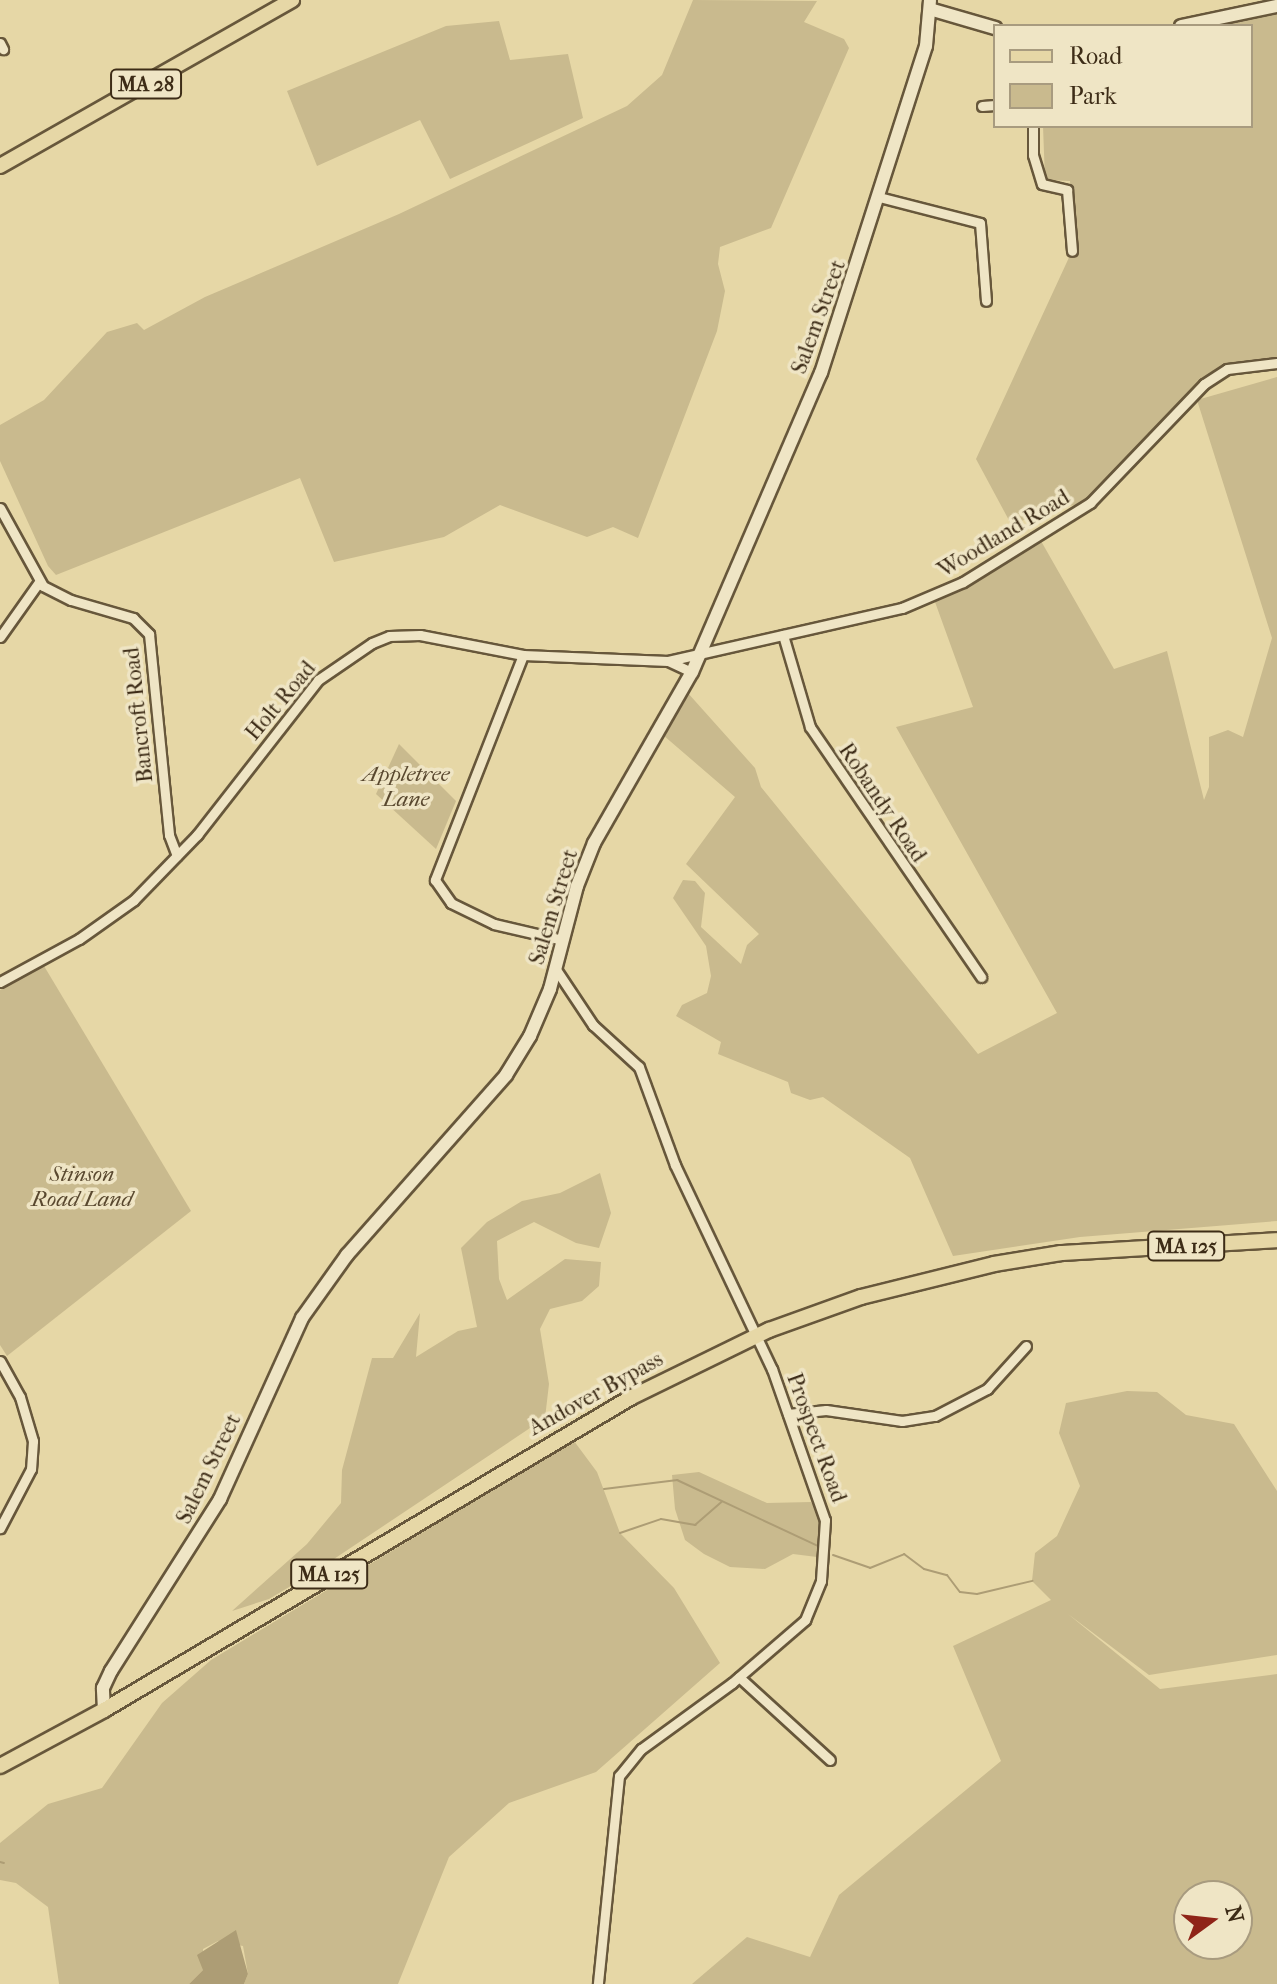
<!DOCTYPE html>
<html>
<head>
<meta charset="utf-8">
<style>
	body { margin:0 }
	#map { position:relative; width:1277px; height:1984px; overflow:hidden; background:#e6d7a6; font-family:"IM FELL French Canon",serif }
	div>[style] { position:absolute }
	[style*='--x'] { left:calc(var(--x)*1px); top:calc(var(--y)*1px); width:calc(var(--w)*1px); rotate:calc(var(--a)*1deg) }
	.green>* { inset:0; background:#c9ba8e }
	.water>* { inset:0; background:#ad9d75 }
	.stream>* { height:2px; margin:-1px; padding:0 1px; transform-origin:1px; border-radius:1px; background:#ad9d75 }
	.roads { filter:drop-shadow(2px 0 #67573b) drop-shadow(-2px 0 #67573b) drop-shadow(0 2px #67573b) drop-shadow(0 -2px #67573b) }
	.street>* { height:9px; margin:-4.5px; padding:0 4.5px; transform-origin:4.5px; border-radius:4.5px; background:#efe5c5 }
	.secondary>* { height:12px; margin:-6px; padding:0 6px; transform-origin:6px; border-radius:6px; background:#efe5c5 }
	.primary>* { height:14px; margin:-7px; padding:0 7px; transform-origin:7px; border-radius:7px; background:#e6d7a6 }
	span { translate:-50% -50%; white-space:nowrap; text-align:center; line-height:1.15; -webkit-text-stroke:7px #efe5c5; paint-order:stroke }
	.shield-label span { padding:2px 6px; background:#efe5c5; border:2px solid; border-radius:6px; -webkit-text-stroke-width:0 }
	.shield-label { font-size:20px; color:#3d2c17; font-weight:700 }
	.street-label { font-size:22px; color:#3d2c17 }
	.park-label { font-size:22px; color:#59482f; font-style:italic }
	.legend { position:absolute; left:993px; top:24px; width:260px; height:104px; box-sizing:border-box; background:#efe5c5; border:2px solid #a89b7f; margin:0; padding:10px 14px; list-style:none; font-size:24px; color:#3d2c17 }
	.legend li { display:flex; align-items:center; gap:16px; height:40px }
	.legend b { width:40px; border:2px solid #a89b7f }
	.north { position:absolute; left:1173px; top:1880px; width:80px; height:80px; box-sizing:border-box; background:#efe5c5; border:2px solid #a89b7f; border-radius:50%; rotate:75deg; font-size:22px; font-weight:700; line-height:32px; text-align:center; color:#3d2c17 }
	.north::after { content:''; display:block; margin:auto; width:28px; height:36px; background:#8f2418; clip-path:polygon(50% 0,100% 100%,50% 72%,0 100%) }
</style>
</head>
<body>
<div id="map">
	<div class="green">
		<i style="clip-path:polygon(693px 0,817px 1px,804px 22px,844px 39px,849px 48px,771px 228px,720px 247px,718px 264px,725px 291px,717px 331px,638px 538px,613px 527px,587px 537px,500px 505px,444px 537px,334px 562px,300px 478px,56px 575px,48px 566px,0 461px,0 425px,44px 400px,107px 332px,137px 323px,144px 330px,205px 297px,399px 214px,627px 106px,662px 75px)"></i>
		<i style="clip-path:polygon(1277px 6px,1277px 362px,1227px 369px,1204px 384px,1124px 473px,1084px 502px,1011px 524px,976px 459px,1072px 251px,1070px 181px,1045px 180px,1043px 126px,1251px 126px,1251px 26px,1181px 26px)"></i>
		<i style="clip-path:polygon(499px 21px,510px 60px,568px 54px,583px 118px,450px 179px,420px 120px,317px 166px,287px 91px,446px 26px)"></i>
		<i style="clip-path:polygon(1277px 377px,1277px 1221px,1080px 1237px,953px 1256px,910px 1158px,823px 1097px,810px 1100px,791px 1093px,788px 1082px,718px 1054px,721px 1042px,676px 1016px,682px 1005px,707px 993px,711px 976px,706px 946px,673px 898px,683px 880px,695px 881px,705px 893px,701px 927px,741px 964px,747px 945px,759px 934px,686px 864px,735px 797px,663px 735px,687px 692px,755px 768px,761px 787px,978px 1054px,1057px 1013px,896px 727px,973px 707px,935px 602px,1041px 541px,1114px 669px,1167px 651px,1204px 800px,1209px 787px,1209px 737px,1228px 730px,1243px 737px,1272px 638px,1197px 400px)"></i>
		<i style="clip-path:polygon(399px 744px,456px 801px,436px 849px,376px 794px)"></i>
		<i style="clip-path:polygon(44px 966px,191px 1211px,7px 1356px,0 1345px,0 990px)"></i>
		<i style="clip-path:polygon(600px 1173px,611px 1213px,599px 1248px,576px 1243px,534px 1222px,497px 1241px,499px 1279px,507px 1300px,565px 1259px,601px 1262px,599px 1286px,582px 1301px,550px 1309px,540px 1329px,549px 1384px,545px 1418px,316px 1571px,269px 1599px,232px 1611px,307px 1544px,341px 1503px,342px 1470px,372px 1358px,393px 1358px,420px 1313px,416px 1357px,458px 1331px,477px 1327px,461px 1248px,487px 1222px,522px 1201px,560px 1193px)"></i>
		<i style="clip-path:polygon(evenodd,1127px 1391px,1157px 1392px,1186px 1415px,1234px 1424px,1277px 1491px,1277px 1655px,1149px 1675px,1068px 1614px,1160px 1689px,1277px 1674px,1277px 1984px,692px 1984px,747px 1937px,810px 1957px,839px 1895px,1001px 1761px,953px 1646px,1051px 1600px,1032px 1581px,1035px 1553px,1057px 1536px,1080px 1486px,1059px 1433px,1066px 1403px,1127px 1391px,1237px 1896px,1237px 1944px,1189px 1944px,1189px 1896px,1237px 1896px)"></i>
		<i style="clip-path:polygon(574px 1441px,597px 1472px,620px 1533px,674px 1588px,720px 1663px,596px 1772px,509px 1803px,449px 1857px,398px 1984px,244px 1984px,248px 1974px,243px 1946px,218px 1941px,203px 1949px,203px 1970px,189px 1984px,59px 1984px,48px 1907px,16px 1883px,0 1880px,0 1843px,48px 1804px,102px 1788px,162px 1703px,211px 1660px)"></i>
		<i style="clip-path:polygon(699px 1472px,767px 1503px,811px 1502px,820px 1517px,817px 1557px,793px 1554px,765px 1569px,730px 1567px,704px 1554px,685px 1540px,675px 1509px,672px 1475px)"></i>
	</div>
	<div class="water">
		<i style="clip-path:polygon(236px 1930px,248px 1974px,244px 1984px,189px 1984px,203px 1970px,197px 1955px)"></i>
	</div>
	<div class="stream">
		<i style="--x:604;--y:1489;--w:74;--a:-7"></i>
		<i style="--x:677;--y:1480;--w:156;--a:25.1"></i>
		<i style="--x:620;--y:1533;--w:43;--a:-18.9"></i>
		<i style="--x:661;--y:1519;--w:35;--a:10"></i>
		<i style="--x:695;--y:1525;--w:35;--a:-41"></i>
		<i style="--x:833;--y:1555;--w:39;--a:19"></i>
		<i style="--x:870;--y:1568;--w:37;--a:-22"></i>
		<i style="--x:904;--y:1554;--w:25;--a:37"></i>
		<i style="--x:924;--y:1569;--w:24;--a:15"></i>
		<i style="--x:947;--y:1575;--w:21;--a:53"></i>
		<i style="--x:960;--y:1592;--w:17;--a:7"></i>
		<i style="--x:977;--y:1594;--w:57;--a:-13.3"></i>
		<i style="--x:0;--y:1862;--w:4;--a:14"></i>
	</div>
	<div class="roads">
		<div class="street">
			<i style="--x:0;--y:43;--w:7;--a:63"></i>
			<i style="--x:982;--y:106;--w:13;--a:-4"></i>
			<i style="--x:1033;--y:126;--w:29;--a:90"></i>
			<i style="--x:1033;--y:155;--w:30;--a:73"></i>
			<i style="--x:1042;--y:184;--w:26;--a:13"></i>
			<i style="--x:1067;--y:190;--w:61;--a:85.3"></i>
			<i style="--x:879;--y:197;--w:104;--a:14.4"></i>
			<i style="--x:980;--y:223;--w:78;--a:85.6"></i>
			<i style="--x:0;--y:508;--w:89;--a:61.1"></i>
			<i style="--x:43;--y:586;--w:31;--a:27"></i>
			<i style="--x:71;--y:600;--w:65;--a:16.2"></i>
			<i style="--x:133;--y:618;--w:23;--a:45"></i>
			<i style="--x:149;--y:634;--w:202;--a:84.3"></i>
			<i style="--x:169;--y:835;--w:22;--a:69"></i>
			<i style="--x:783;--y:635;--w:96;--a:73.6"></i>
			<i style="--x:810;--y:727;--w:303;--a:55.6"></i>
			<i style="--x:0;--y:637;--w:67;--a:-54.7"></i>
			<i style="--x:523;--y:655;--w:242;--a:111.4"></i>
			<i style="--x:435;--y:880;--w:28;--a:55"></i>
			<i style="--x:451;--y:903;--w:48;--a:26"></i>
			<i style="--x:494;--y:924;--w:70;--a:13.2"></i>
			<i style="--x:668;--y:661;--w:240;--a:-12.8"></i>
			<i style="--x:902;--y:608;--w:66;--a:-23.1"></i>
			<i style="--x:963;--y:582;--w:150;--a:-31.9"></i>
			<i style="--x:1090;--y:503;--w:165;--a:-46.2"></i>
			<i style="--x:1204;--y:384;--w:27;--a:-33"></i>
			<i style="--x:1227;--y:369;--w:50;--a:-6.8"></i>
			<i style="--x:555;--y:968;--w:69;--a:56.3"></i>
			<i style="--x:593;--y:1025;--w:62;--a:42.4"></i>
			<i style="--x:639;--y:1067;--w:104;--a:69.8"></i>
			<i style="--x:675;--y:1165;--w:226;--a:64.6"></i>
			<i style="--x:772;--y:1369;--w:160;--a:70.7"></i>
			<i style="--x:825;--y:1520;--w:61;--a:93.8"></i>
			<i style="--x:821;--y:1581;--w:42;--a:112.3"></i>
			<i style="--x:805;--y:1620;--w:96;--a:139.2"></i>
			<i style="--x:732;--y:1683;--w:112;--a:144"></i>
			<i style="--x:641;--y:1749;--w:35;--a:129"></i>
			<i style="--x:619;--y:1776;--w:209;--a:95.8"></i>
			<i style="--x:0;--y:982;--w:90;--a:-28.6"></i>
			<i style="--x:79;--y:939;--w:67;--a:-35.3"></i>
			<i style="--x:134;--y:900;--w:91;--a:-45.9"></i>
			<i style="--x:197;--y:835;--w:197;--a:-52"></i>
			<i style="--x:318;--y:680;--w:65;--a:-34.4"></i>
			<i style="--x:372;--y:643;--w:18;--a:-22"></i>
			<i style="--x:389;--y:636;--w:31;--a:-2"></i>
			<i style="--x:420;--y:635;--w:105;--a:11"></i>
			<i style="--x:523;--y:655;--w:145;--a:2.4"></i>
			<i style="--x:668;--y:661;--w:26;--a:25"></i>
			<i style="--x:0;--y:1361;--w:41;--a:60.9"></i>
			<i style="--x:20;--y:1397;--w:46;--a:73.5"></i>
			<i style="--x:33;--y:1441;--w:28;--a:94"></i>
			<i style="--x:31;--y:1469;--w:67;--a:117.7"></i>
			<i style="--x:788;--y:1414;--w:38;--a:-6"></i>
			<i style="--x:826;--y:1410;--w:77;--a:8.2"></i>
			<i style="--x:902;--y:1421;--w:33;--a:-9"></i>
			<i style="--x:935;--y:1416;--w:59;--a:-27.4"></i>
			<i style="--x:987;--y:1389;--w:58;--a:-47.8"></i>
			<i style="--x:739;--y:1677;--w:123;--a:42.4"></i>
		</div>
		<div class="secondary">
			<i style="--x:933;--y:10;--w:65;--a:16.2"></i>
			<i style="--x:1181;--y:26;--w:98;--a:-11.8"></i>
			<i style="--x:104;--y:1710;--w:22;--a:-93"></i>
			<i style="--x:103;--y:1688;--w:19;--a:-65"></i>
			<i style="--x:111;--y:1671;--w:204;--a:-57.6"></i>
			<i style="--x:220;--y:1499;--w:199;--a:-65.6"></i>
			<i style="--x:302;--y:1318;--w:77;--a:-54.5"></i>
			<i style="--x:347;--y:1255;--w:240;--a:-48.5"></i>
			<i style="--x:506;--y:1075;--w:46;--a:-58.4"></i>
			<i style="--x:530;--y:1036;--w:51;--a:-66.9"></i>
			<i style="--x:550;--y:989;--w:106;--a:-75.3"></i>
			<i style="--x:577;--y:886;--w:46;--a:-68.4"></i>
			<i style="--x:594;--y:843;--w:197;--a:-60.2"></i>
			<i style="--x:692;--y:672;--w:326;--a:-66.7"></i>
			<i style="--x:821;--y:373;--w:343;--a:-72.2"></i>
			<i style="--x:926;--y:46;--w:46;--a:-85"></i>
		</div>
		<div class="primary">
			<i style="--x:0;--y:166;--w:336;--a:-29.6"></i>
			<i style="--x:0;--y:1766;--w:118;--a:-28.3"></i>
			<i style="--x:104;--y:1710;--w:612;--a:-30.67"></i>
			<i style="--x:630;--y:1398;--w:155;--a:-26.1"></i>
			<i style="--x:769;--y:1330;--w:98;--a:-19.7"></i>
			<i style="--x:861;--y:1297;--w:137;--a:-13.9"></i>
			<i style="--x:994;--y:1264;--w:68;--a:-9.3"></i>
			<i style="--x:1061;--y:1253;--w:216;--a:-3.4"></i>
		</div>
	</div>
	<div class="shield-label">
		<span style="left:146px;top:84px">MA 28</span>
		<span style="left:1186px;top:1246px">MA 125</span>
		<span style="left:329px;top:1574px">MA 125</span>
	</div>
	<div class="street-label">
		<span style="left:819px;top:317px;rotate:-70deg">Salem Street</span>
		<span style="left:1004px;top:534px;rotate:-31deg">Woodland Road</span>
		<span style="left:281px;top:701px;rotate:-50deg">Holt Road</span>
		<span style="left:139px;top:715px;rotate:-96deg">Bancroft Road</span>
		<span style="left:882px;top:803px;rotate:56deg">Robandy Road</span>
		<span style="left:554px;top:907px;rotate:-73deg">Salem Street</span>
		<span style="left:596px;top:1394px;rotate:-29deg">Andover Bypass</span>
		<span style="left:816px;top:1438px;rotate:70deg">Prospect Road</span>
		<span style="left:209px;top:1469px;rotate:-64deg">Salem Street</span>
	</div>
	<div class="park-label">
		<span style="left:406px;top:787px">Appletree<br>Lane</span>
		<span style="left:82px;top:1187px">Stinson<br>Road Land</span>
	</div>
	<ul class="legend">
	<li><b style="height:10px;background:#e6d7a6"></b>Road</li>
	<li><b style="height:22px;background:#c9ba8e"></b>Park</li>
	</ul>
	<div class="north">N</div>
</div>
</body>
</html>
